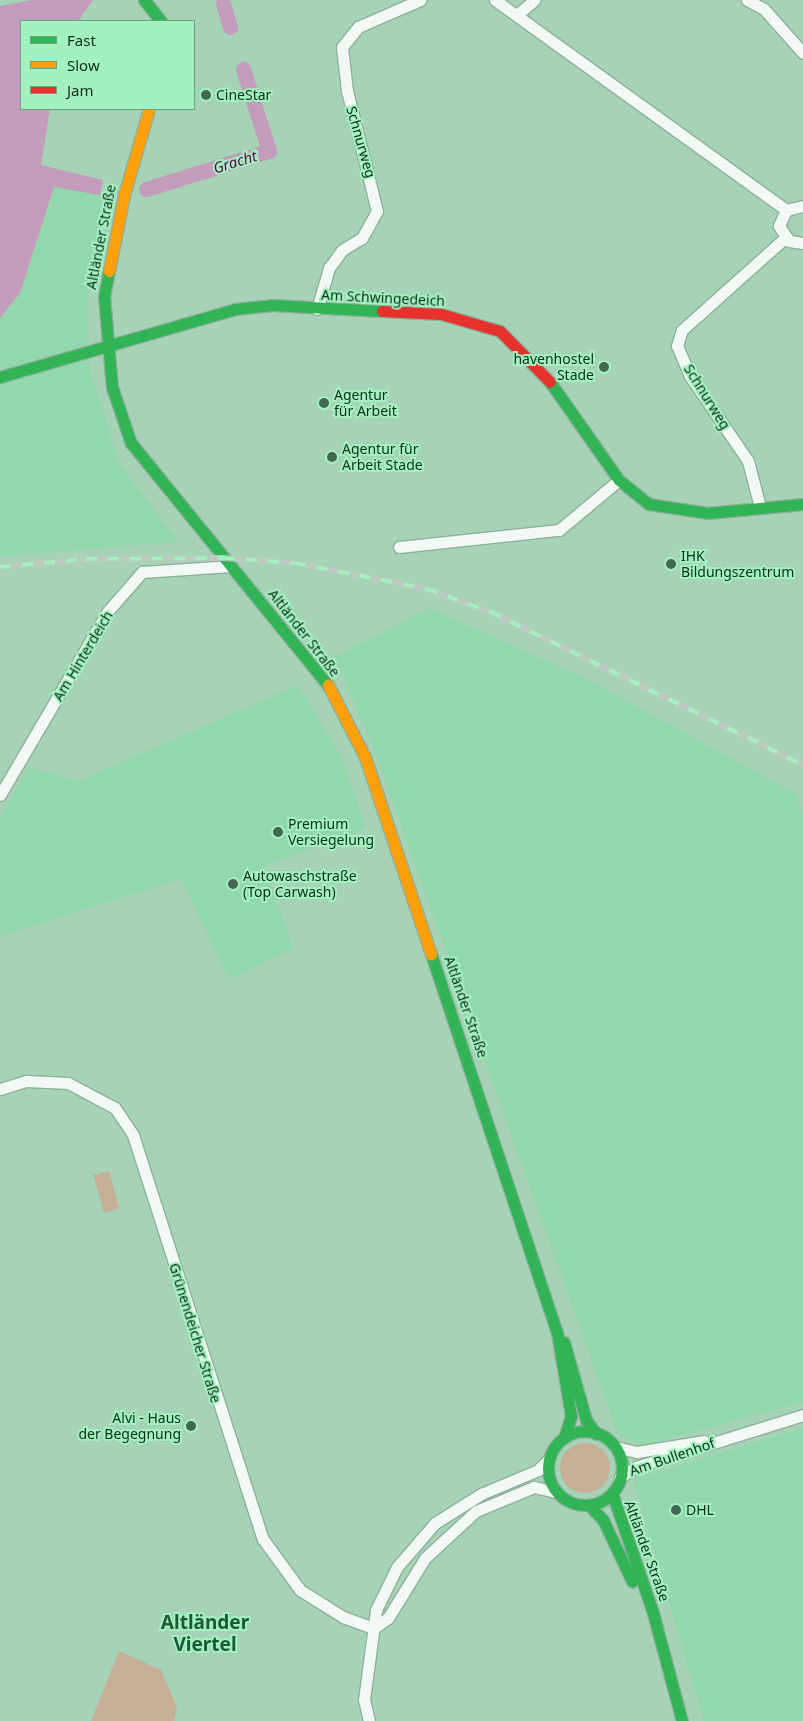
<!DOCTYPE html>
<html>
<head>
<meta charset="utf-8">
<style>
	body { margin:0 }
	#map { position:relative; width:803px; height:1721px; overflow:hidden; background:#a6d2b7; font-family:"Noto Sans",sans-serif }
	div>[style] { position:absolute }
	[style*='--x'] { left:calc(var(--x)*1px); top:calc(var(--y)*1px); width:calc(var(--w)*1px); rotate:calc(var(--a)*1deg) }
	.built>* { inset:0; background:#93d7ad }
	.green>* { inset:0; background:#c7af97; transform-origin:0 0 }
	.round { border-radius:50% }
	.water>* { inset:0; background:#c39bbb }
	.canal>* { height:15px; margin:-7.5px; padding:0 7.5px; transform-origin:7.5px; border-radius:7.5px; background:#c39bbb }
	.roads { filter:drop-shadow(1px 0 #8eb09b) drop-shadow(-1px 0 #8eb09b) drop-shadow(0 1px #8eb09b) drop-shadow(0 -1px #8eb09b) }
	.street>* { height:11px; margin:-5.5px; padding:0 5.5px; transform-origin:5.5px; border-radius:5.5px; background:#f2f8f4 }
	.fast>* { height:11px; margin:-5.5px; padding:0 5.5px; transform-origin:5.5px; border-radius:5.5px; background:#30b455 }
	.fast>.ring { margin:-5.5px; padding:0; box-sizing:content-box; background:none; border:11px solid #30b455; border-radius:50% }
	.slow>* { height:11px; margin:-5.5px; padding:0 5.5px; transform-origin:5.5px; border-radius:5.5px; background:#ff9f0a }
	.jam>* { height:11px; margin:-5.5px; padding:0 5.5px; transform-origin:5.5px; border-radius:5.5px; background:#e5322d }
	.rail>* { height:5.5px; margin-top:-2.75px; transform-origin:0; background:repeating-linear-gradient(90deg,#a2f1bf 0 11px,#bccac1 0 22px); box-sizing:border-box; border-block:1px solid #bccac1 }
	.dots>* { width:14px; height:14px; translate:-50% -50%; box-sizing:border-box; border:2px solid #a2f1bf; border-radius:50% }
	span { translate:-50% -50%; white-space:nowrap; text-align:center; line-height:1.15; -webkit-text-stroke:4px #a2f1bf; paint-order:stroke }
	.poi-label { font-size:14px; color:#0d2e1c }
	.left { translate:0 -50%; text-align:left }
	.right { translate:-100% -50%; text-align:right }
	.street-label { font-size:14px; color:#0d2e1c }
	.water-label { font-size:15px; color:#5d0050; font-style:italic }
	.district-label { font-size:19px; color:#1c5938; font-weight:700 }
	.legend { position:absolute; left:20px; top:20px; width:175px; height:90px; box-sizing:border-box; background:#a2f1bf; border:1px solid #66a37e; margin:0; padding:6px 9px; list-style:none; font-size:15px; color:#0d2e1c }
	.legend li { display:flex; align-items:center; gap:10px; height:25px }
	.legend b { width:25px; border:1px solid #66a37e }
</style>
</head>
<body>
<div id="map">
	<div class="built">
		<i style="clip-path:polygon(54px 186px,105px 196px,87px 306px,90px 371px,120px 465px,179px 542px,0 556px,0 318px,20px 293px)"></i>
		<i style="clip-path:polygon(429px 608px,587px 679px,796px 794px,803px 818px,803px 1402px,643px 1446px,618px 1434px,371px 741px,335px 657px)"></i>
		<i style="clip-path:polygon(298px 685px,341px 757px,366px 828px,265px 866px,293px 949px,229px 979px,181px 879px,0 936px,0 819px,28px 767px,79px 781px)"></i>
		<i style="clip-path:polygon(803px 1428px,803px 1721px,704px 1721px,633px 1479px)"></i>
	</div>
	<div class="green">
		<i style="left:109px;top:1171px;width:39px;height:16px;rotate:75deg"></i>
		<i class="round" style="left:560px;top:1443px;width:50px;height:50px"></i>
		<i style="clip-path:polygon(119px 1651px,161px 1670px,177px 1708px,174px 1721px,91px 1721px)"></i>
	</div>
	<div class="water">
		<i style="clip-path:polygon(32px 0,93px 0,78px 21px,21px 21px,21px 109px,50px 109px,41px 165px,103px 180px,100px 195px,54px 187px,20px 293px,0 318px,0 6px)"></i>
	</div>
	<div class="canal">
		<i style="--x:223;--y:4;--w:24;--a:73"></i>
		<i style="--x:146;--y:189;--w:129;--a:-17.2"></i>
		<i style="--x:269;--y:151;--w:86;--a:-107.6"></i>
	</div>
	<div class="roads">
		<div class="street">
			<i style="--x:495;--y:0;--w:359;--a:35.8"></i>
			<i style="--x:747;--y:0;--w:19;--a:28"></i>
			<i style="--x:764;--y:9;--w:59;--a:48.4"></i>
			<i style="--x:517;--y:15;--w:23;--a:-41"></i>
			<i style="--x:803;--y:206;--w:17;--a:167"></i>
			<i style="--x:786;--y:210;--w:17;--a:114"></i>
			<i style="--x:779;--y:226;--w:18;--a:56"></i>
			<i style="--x:789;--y:241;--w:14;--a:8"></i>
			<i style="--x:317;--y:309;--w:43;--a:-73.7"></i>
			<i style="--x:329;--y:268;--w:22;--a:-54"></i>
			<i style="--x:342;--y:250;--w:23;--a:-31"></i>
			<i style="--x:362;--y:238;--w:31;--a:-61"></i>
			<i style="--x:377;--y:211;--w:124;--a:-104"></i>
			<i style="--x:347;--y:91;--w:44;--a:-96.5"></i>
			<i style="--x:342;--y:47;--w:26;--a:-51"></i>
			<i style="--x:358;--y:27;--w:68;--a:-23.5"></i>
			<i style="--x:760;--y:507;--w:48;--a:-104.6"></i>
			<i style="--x:748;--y:461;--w:103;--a:-124.3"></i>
			<i style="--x:690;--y:376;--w:33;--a:-113"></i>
			<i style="--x:677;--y:346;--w:17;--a:-73"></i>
			<i style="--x:682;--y:330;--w:138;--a:-41.8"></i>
			<i style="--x:399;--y:547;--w:161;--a:-6.1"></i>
			<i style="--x:559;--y:530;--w:78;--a:-39.8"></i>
			<i style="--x:0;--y:795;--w:213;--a:-59.6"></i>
			<i style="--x:108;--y:611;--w:52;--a:-48.9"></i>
			<i style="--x:142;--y:572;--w:89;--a:-3.9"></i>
			<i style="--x:0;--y:1089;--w:28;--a:-17"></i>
			<i style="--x:27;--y:1081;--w:41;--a:2.8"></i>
			<i style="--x:68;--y:1083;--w:53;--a:28"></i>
			<i style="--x:115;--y:1108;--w:32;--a:56"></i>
			<i style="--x:133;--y:1135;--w:424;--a:72.2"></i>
			<i style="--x:263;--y:1539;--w:63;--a:54"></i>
			<i style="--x:300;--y:1590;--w:51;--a:32.1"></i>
			<i style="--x:343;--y:1617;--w:33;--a:20"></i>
			<i style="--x:615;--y:1447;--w:23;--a:13"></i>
			<i style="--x:637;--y:1452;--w:68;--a:-9.3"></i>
			<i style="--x:620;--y:1477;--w:19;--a:-32"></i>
			<i style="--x:636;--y:1467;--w:175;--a:-17.3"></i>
			<i style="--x:374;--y:1628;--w:17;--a:-36"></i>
			<i style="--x:388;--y:1618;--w:70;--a:-58.3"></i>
			<i style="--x:425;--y:1558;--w:69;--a:-42.7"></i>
			<i style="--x:476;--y:1511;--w:63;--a:-22.5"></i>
			<i style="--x:534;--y:1487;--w:23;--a:13"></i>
			<i style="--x:369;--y:1721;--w:22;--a:-103"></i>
			<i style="--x:364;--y:1700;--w:91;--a:-82.4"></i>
			<i style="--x:376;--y:1610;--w:48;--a:-64"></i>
			<i style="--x:397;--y:1567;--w:58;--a:-49.2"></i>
			<i style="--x:435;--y:1523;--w:54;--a:-32.2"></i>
			<i style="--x:481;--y:1494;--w:62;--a:-22.8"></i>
			<i style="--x:538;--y:1470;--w:16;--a:-45"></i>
		</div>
		<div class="fast">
			<i style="--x:144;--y:0;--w:27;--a:51"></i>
			<i style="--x:109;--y:271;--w:25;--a:101"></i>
			<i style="--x:104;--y:296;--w:91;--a:85"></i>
			<i style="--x:112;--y:387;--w:59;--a:71.3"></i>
			<i style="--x:131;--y:443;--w:312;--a:50.9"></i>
			<i style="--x:0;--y:377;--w:245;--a:-16.1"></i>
			<i style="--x:235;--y:309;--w:37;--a:-6"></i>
			<i style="--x:272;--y:305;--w:110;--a:3.1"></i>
			<i style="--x:550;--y:382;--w:120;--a:54.9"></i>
			<i style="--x:619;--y:480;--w:38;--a:39"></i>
			<i style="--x:649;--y:504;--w:60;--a:8.7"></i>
			<i style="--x:708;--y:513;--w:95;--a:-5.4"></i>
			<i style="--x:431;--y:954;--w:398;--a:71.6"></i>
			<i style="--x:557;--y:1332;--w:85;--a:80.5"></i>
			<i style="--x:571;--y:1416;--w:23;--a:108"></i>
			<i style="--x:564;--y:1342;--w:81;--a:74.2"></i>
			<i style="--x:586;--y:1420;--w:17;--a:54"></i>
			<i class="ring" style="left:548px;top:1431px;width:63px;height:63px"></i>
			<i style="--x:612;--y:1493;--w:127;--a:71.1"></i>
			<i style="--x:653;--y:1613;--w:112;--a:75"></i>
			<i style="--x:589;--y:1505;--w:21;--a:47"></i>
			<i style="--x:603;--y:1520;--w:68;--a:64.6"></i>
		</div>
		<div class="slow">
			<i style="--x:109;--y:271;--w:77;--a:-78.8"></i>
			<i style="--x:124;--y:195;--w:90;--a:-73.8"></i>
			<i style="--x:328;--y:685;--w:81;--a:62.8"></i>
			<i style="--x:365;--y:757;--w:208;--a:71.5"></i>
		</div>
		<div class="jam">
			<i style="--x:382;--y:311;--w:59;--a:2.9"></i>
			<i style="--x:441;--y:314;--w:61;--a:16.1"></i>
			<i style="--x:500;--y:331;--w:71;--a:45.6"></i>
		</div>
	</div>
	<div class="rail">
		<i style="--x:0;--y:567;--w:86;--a:-5.3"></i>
		<i style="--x:86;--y:559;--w:138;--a:-0.4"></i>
		<i style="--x:224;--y:558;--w:71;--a:4"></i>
		<i style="--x:295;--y:563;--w:135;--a:11.1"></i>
		<i style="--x:427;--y:589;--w:68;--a:19.8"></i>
		<i style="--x:491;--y:612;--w:347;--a:26.1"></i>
	</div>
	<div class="dots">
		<i style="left:206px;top:95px;background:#436752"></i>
		<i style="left:604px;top:367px;background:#436752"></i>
		<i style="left:324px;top:403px;background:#436752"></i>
		<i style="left:332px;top:457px;background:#436752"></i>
		<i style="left:671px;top:564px;background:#436752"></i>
		<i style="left:278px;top:832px;background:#436752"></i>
		<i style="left:233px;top:884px;background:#436752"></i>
		<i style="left:191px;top:1426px;background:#436752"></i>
		<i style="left:676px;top:1510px;background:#436752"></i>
	</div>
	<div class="poi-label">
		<span class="left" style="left:216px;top:95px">CineStar</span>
		<span class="right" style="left:594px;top:367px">havenhostel<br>Stade</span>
		<span class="left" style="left:334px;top:403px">Agentur<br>für Arbeit</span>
		<span class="left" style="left:342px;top:457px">Agentur für<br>Arbeit Stade</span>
		<span class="left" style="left:681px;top:564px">IHK<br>Bildungszentrum</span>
		<span class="left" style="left:288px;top:832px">Premium<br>Versiegelung</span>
		<span class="left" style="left:243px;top:884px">Autowaschstraße<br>(Top Carwash)</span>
		<span class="right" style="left:181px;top:1426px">Alvi - Haus<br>der Begegnung</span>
		<span class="left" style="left:686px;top:1510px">DHL</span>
	</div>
	<div class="street-label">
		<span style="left:361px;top:142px;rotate:74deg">Schnurweg</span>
		<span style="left:101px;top:237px;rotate:-79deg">Altländer Straße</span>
		<span style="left:383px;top:298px;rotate:3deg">Am Schwingedeich</span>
		<span style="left:707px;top:397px;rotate:58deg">Schnurweg</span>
		<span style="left:304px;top:633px;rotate:52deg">Altländer Straße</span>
		<span style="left:83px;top:656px;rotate:-59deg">Am Hinterdeich</span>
		<span style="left:466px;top:1007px;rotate:71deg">Altländer Straße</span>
		<span style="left:195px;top:1333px;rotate:73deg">Grünendeicher Straße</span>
		<span style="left:672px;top:1457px;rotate:-19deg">Am Bullenhof</span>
		<span style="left:647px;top:1551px;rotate:70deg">Altländer Straße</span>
	</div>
	<div class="water-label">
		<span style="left:235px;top:162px;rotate:-17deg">Gracht</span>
	</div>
	<div class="district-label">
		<span style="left:205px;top:1634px">Altländer<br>Viertel</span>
	</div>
	<ul class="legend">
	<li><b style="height:6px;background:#30b455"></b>Fast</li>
	<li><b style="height:6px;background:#ff9f0a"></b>Slow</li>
	<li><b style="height:6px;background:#e5322d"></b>Jam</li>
	</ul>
</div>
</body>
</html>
